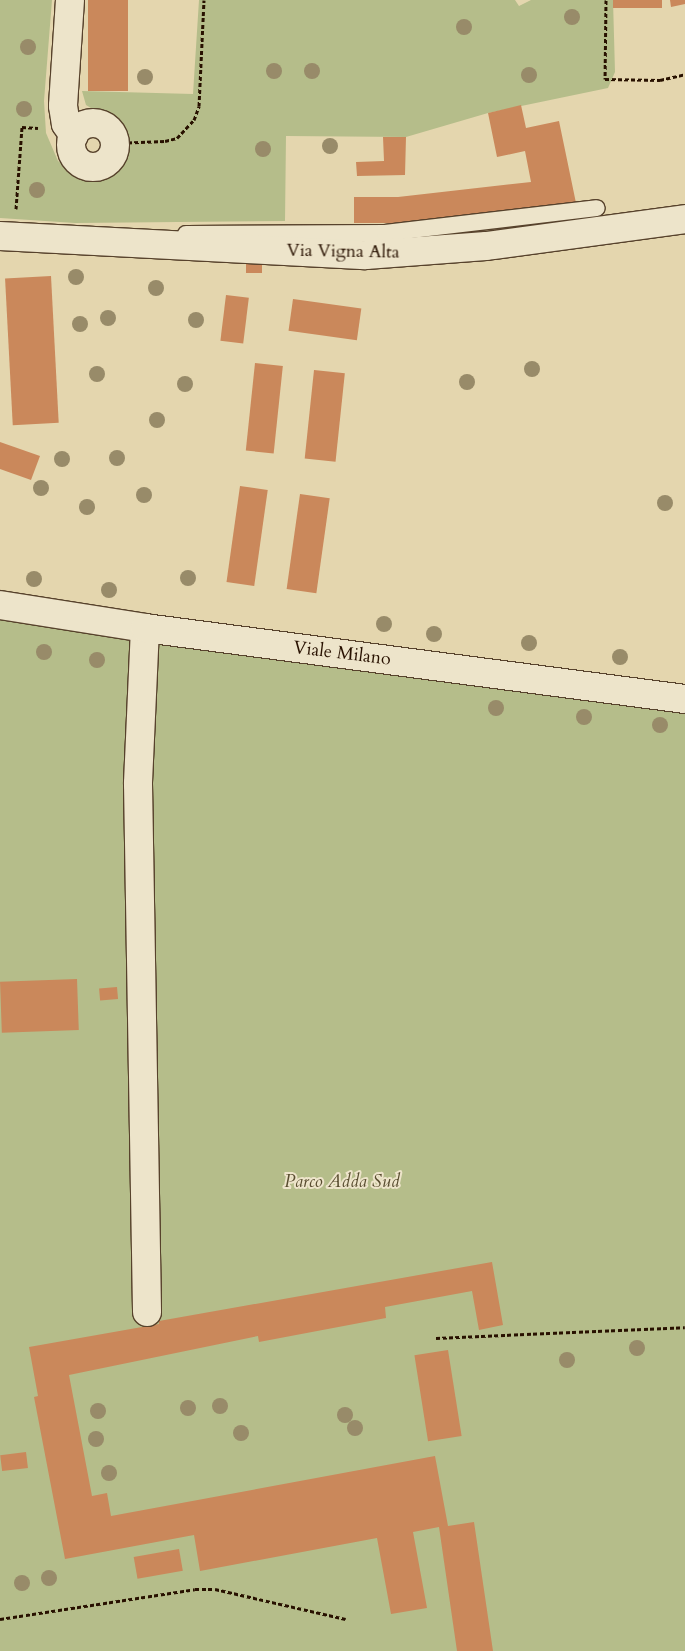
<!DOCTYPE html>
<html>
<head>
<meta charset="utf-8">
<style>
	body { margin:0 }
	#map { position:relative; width:685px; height:1651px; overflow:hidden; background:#e4d6ae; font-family:Cardo,serif }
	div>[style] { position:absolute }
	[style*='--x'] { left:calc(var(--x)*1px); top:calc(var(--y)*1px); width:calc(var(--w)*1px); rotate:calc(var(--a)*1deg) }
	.green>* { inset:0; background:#b5bd8a }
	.building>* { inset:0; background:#ca885b; transform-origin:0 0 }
	.path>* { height:3px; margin-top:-1.5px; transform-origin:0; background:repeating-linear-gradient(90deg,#281100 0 4px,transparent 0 6.5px) }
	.roads { filter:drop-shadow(1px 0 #57422c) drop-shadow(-1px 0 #57422c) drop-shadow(0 1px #57422c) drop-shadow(0 -1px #57422c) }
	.service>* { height:16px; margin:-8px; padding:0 8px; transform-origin:8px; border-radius:8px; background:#ede4ca }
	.minor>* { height:28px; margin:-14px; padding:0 14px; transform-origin:14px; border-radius:14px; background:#ede4ca }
	.minor>.ring { margin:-14px; padding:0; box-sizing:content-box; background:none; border:28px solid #ede4ca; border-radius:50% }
	.tertiary>* { height:28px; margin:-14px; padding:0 14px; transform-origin:14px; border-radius:14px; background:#ede4ca }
	.trees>* { width:16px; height:16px; margin:-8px; border-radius:50%; background:#988b69 }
	span { translate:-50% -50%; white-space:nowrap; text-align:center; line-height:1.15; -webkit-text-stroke:4px #ede4ca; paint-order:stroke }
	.street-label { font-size:18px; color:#281100 }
	.park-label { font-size:18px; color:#594d30; font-style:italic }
</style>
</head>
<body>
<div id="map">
	<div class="green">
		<i style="clip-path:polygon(0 0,52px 0,44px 101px,46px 133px,58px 161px,80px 177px,112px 172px,121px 163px,126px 150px,122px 127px,86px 105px,82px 91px,193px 94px,199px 0,515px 0,519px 6px,531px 0,613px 0,615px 72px,608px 88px,488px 113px,406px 137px,286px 136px,285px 221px,75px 223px,0 218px)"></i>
		<i style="clip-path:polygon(0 616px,136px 640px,685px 714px,685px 1651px,0 1651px)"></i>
	</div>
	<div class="building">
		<i style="left:88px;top:0;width:40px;height:91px"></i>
		<i style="left:613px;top:0;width:49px;height:8px"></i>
		<i style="clip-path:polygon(670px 0,685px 0,685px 4px,671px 7px)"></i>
		<i style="clip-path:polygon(521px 105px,526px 128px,559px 121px,576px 203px,396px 223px,354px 223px,354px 197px,398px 197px,531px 182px,525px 151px,497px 157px,488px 113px)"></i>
		<i style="clip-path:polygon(383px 137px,406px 137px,405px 175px,357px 176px,356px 162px,384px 161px)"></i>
		<i style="left:246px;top:259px;width:16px;height:14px"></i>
		<i style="left:51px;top:276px;width:147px;height:46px;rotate:87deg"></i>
		<i style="left:226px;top:295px;width:23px;height:46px;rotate:7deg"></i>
		<i style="left:293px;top:299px;width:69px;height:32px;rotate:8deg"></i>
		<i style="left:255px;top:363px;width:28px;height:88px;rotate:6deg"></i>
		<i style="left:314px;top:370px;width:31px;height:89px;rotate:6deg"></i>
		<i style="clip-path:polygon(0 442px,40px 456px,31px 480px,0 469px)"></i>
		<i style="left:240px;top:486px;width:28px;height:97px;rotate:8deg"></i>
		<i style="left:300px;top:494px;width:30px;height:96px;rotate:8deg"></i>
		<i style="left:77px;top:979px;width:51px;height:77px;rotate:88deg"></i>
		<i style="left:117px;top:987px;width:12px;height:18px;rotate:85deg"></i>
		<i style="clip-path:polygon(492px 1262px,503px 1325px,479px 1330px,472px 1291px,385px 1307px,386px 1318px,259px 1342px,258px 1336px,69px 1375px,92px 1496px,107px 1493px,111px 1516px,435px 1456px,448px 1526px,474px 1522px,493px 1651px,457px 1651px,439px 1527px,413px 1532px,427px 1608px,391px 1614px,377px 1538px,200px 1571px,194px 1535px,65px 1559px,34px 1397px,38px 1396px,29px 1347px,159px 1324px,159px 1321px)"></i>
		<i style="left:448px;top:1350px;width:87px;height:34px;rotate:81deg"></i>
		<i style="left:26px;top:1452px;width:16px;height:26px;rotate:83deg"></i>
		<i style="left:179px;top:1549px;width:22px;height:46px;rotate:80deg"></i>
	</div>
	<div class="path">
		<i style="--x:606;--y:0;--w:79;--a:90.7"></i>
		<i style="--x:605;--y:79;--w:55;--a:1"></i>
		<i style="--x:660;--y:80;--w:26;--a:-13"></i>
		<i style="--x:115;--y:143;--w:50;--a:-2.3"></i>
		<i style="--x:165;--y:141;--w:12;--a:-14"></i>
		<i style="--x:177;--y:138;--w:25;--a:-47"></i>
		<i style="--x:194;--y:120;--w:15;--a:-70"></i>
		<i style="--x:199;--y:106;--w:106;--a:-87.3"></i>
		<i style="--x:16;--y:209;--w:82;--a:-85.8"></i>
		<i style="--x:22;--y:127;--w:16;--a:4"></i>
		<i style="--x:436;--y:1338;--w:249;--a:-2.5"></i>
		<i style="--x:0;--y:1619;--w:197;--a:-8.7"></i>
		<i style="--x:195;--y:1589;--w:20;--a:0"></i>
		<i style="--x:215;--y:1589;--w:134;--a:12.9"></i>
	</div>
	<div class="roads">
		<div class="service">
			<i style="--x:186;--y:234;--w:199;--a:-0.3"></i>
			<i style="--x:385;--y:233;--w:213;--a:-6.7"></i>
		</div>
		<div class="minor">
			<i style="--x:70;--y:0;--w:106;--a:93.8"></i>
			<i style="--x:63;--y:106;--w:18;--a:81"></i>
			<i style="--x:66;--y:124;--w:14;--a:56"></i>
			<i class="ring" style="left:71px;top:123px;width:16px;height:16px"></i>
			<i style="--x:0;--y:236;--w:366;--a:3"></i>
			<i style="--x:366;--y:255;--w:120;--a:-4.3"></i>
			<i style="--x:486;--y:246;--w:201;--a:-7.7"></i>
			<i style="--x:145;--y:628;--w:156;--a:92.6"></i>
			<i style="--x:138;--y:784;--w:528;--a:89.02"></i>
		</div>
		<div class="tertiary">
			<i style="--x:0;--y:605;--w:147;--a:9"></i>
			<i style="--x:145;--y:628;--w:545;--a:7.49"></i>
		</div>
	</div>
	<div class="trees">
		<i style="left:572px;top:17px"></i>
		<i style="left:464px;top:27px"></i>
		<i style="left:28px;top:47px"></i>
		<i style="left:274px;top:71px"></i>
		<i style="left:312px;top:71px"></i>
		<i style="left:529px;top:75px"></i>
		<i style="left:145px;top:77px"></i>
		<i style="left:24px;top:109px"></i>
		<i style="left:330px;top:146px"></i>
		<i style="left:263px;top:149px"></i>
		<i style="left:37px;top:190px"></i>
		<i style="left:76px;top:277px"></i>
		<i style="left:156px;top:288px"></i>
		<i style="left:108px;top:318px"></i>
		<i style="left:196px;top:320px"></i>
		<i style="left:80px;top:324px"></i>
		<i style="left:532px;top:369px"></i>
		<i style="left:97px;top:374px"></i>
		<i style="left:467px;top:382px"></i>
		<i style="left:185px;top:384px"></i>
		<i style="left:157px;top:420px"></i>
		<i style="left:117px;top:458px"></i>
		<i style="left:62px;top:459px"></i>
		<i style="left:41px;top:488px"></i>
		<i style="left:144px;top:495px"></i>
		<i style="left:665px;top:503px"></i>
		<i style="left:87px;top:507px"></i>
		<i style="left:188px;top:578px"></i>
		<i style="left:34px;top:579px"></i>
		<i style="left:109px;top:590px"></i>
		<i style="left:384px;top:624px"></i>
		<i style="left:434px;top:634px"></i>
		<i style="left:529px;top:643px"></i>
		<i style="left:44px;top:652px"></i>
		<i style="left:620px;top:657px"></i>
		<i style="left:97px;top:660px"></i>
		<i style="left:496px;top:708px"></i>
		<i style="left:584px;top:717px"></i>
		<i style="left:660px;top:725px"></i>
		<i style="left:637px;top:1348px"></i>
		<i style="left:567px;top:1360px"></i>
		<i style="left:220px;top:1406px"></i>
		<i style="left:188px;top:1408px"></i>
		<i style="left:98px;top:1411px"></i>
		<i style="left:345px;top:1415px"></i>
		<i style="left:355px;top:1428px"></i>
		<i style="left:241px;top:1433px"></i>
		<i style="left:96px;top:1439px"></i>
		<i style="left:109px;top:1473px"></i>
		<i style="left:49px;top:1578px"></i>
		<i style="left:22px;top:1583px"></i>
	</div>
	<div class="street-label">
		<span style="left:343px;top:252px;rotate:1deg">Via Vigna Alta</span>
		<span style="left:342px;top:654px;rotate:7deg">Viale Milano</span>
	</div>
	<div class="park-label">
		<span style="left:342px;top:1182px">Parco Adda Sud</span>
	</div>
</div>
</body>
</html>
